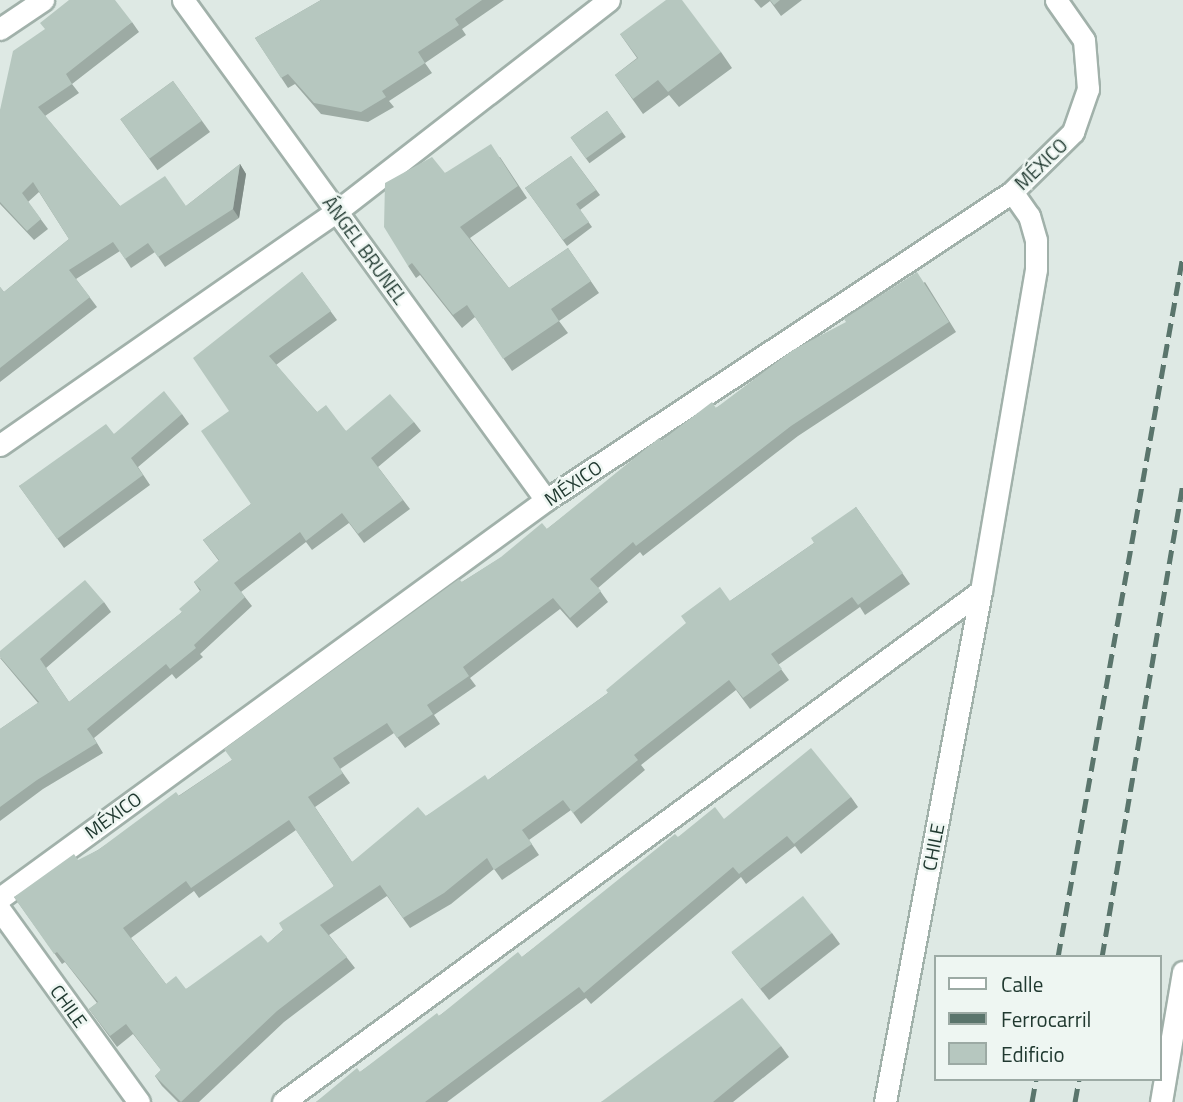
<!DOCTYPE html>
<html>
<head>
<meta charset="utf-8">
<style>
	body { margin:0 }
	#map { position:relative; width:1183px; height:1102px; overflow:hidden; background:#dee9e4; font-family:"Titillium Web",sans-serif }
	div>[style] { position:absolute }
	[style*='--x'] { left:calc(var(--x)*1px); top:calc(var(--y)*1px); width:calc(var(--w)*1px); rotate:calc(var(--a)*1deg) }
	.roads { filter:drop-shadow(2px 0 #a1b1aa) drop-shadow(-2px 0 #a1b1aa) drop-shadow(0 2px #a1b1aa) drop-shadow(0 -2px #a1b1aa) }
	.street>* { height:21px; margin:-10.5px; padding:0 10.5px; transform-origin:10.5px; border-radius:10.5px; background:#fff }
	.rail>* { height:5px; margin-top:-2.5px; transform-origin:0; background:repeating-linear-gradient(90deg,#5a756c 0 14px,transparent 0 21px) }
	.wall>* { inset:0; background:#9daba4; transform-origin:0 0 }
	.shaded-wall>* { inset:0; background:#7f8b86 }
	.building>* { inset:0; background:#b6c7bf; transform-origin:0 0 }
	span { translate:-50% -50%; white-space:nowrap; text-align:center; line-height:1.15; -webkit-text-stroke:5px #eef6f2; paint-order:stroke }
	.street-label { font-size:19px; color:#203930 }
	.legend { position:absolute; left:934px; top:955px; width:228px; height:126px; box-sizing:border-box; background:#eef6f2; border:2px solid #9caaa4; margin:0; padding:9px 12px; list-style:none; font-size:21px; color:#203930 }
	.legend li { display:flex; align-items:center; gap:14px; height:35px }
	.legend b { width:35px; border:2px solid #9caaa4 }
</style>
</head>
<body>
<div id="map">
	<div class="roads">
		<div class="street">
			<i style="--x:183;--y:0;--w:618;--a:54.02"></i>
			<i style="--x:0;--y:29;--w:52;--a:-34"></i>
			<i style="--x:0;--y:445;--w:410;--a:-34.8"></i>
			<i style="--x:337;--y:211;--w:344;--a:-37.8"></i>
			<i style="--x:0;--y:898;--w:676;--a:-36.09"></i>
			<i style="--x:546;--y:500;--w:559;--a:-33.46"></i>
			<i style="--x:1012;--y:192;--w:86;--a:-44.5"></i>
			<i style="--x:1073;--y:132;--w:46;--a:-70.8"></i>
			<i style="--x:1088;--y:89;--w:49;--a:-94.7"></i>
			<i style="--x:1084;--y:40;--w:49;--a:-125"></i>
			<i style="--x:0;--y:910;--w:237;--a:54.1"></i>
			<i style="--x:283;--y:1102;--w:865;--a:-36.21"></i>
			<i style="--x:981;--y:591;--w:327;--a:-80.3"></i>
			<i style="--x:1036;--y:269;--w:29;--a:-90"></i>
			<i style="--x:1036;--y:240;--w:25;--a:-106"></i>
			<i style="--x:1029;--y:216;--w:29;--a:-125"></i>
			<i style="--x:885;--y:1102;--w:520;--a:-79.36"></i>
			<i style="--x:1161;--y:1102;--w:132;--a:-80.4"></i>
		</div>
	</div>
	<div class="rail">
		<i style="--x:1058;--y:957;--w:713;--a:-79.9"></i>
		<i style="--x:1102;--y:957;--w:482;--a:-80.3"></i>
		<i style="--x:1032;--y:1102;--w:23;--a:-80"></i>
		<i style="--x:1075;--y:1102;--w:23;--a:-80"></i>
	</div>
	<div class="wall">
		<i style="clip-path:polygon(321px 0,504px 0,462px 29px,466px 35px,425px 63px,432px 73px,389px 101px,394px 107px,368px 122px,321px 114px,295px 84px,288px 88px,255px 38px)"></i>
		<i style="clip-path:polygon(754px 0,802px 0,781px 16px,770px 1px,761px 8px)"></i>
		<i style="clip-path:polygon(132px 22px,139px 32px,72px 84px,79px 93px,45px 116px,120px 206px,186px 206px,240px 164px,246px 174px,239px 218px,165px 267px,155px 252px,131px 268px,120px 251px,76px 279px,97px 307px,0 382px,0 287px,4px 292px,69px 239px,39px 192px,28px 202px,48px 229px,34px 240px,0 204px,0 110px)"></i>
		<i style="clip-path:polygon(620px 34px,721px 52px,732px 68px,679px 107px,669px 95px,643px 114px,615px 75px,637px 58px)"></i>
		<i style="left:173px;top:81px;width:63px;height:65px;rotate:54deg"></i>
		<i style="left:607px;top:111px;width:32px;height:45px;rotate:54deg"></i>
		<i style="clip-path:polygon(571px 156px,600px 195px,580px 210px,592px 227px,567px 246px,525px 188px)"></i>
		<i style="clip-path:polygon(500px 157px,527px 198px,470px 238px,509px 288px,568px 248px,599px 293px,559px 321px,568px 333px,512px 371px,475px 317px,462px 328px,420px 275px,416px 278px,408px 266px,445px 173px)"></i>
		<i style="clip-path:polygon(302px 272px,337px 320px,276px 365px,317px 412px,346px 431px,414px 422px,421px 431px,378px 467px,410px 509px,364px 543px,349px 523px,312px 550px,306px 542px,241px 592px,252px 606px,200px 654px,203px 657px,176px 679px,172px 674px,94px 738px,103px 753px,43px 789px,0 821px,0 729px,38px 703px,0 658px,104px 602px,111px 612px,46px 668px,69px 702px,181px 613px,200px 591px,194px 582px,219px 561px,203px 540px,251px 504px,229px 411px)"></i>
		<i style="clip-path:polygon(evenodd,925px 282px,956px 332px,798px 436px,643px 556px,640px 552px,598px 588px,608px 602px,577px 628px,560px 609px,470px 678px,476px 686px,434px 715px,440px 724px,405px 748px,394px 733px,340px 769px,350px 783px,315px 807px,352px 862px,426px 816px,488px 780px,608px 693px,730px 601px,814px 543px,856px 507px,910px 584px,865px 615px,860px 607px,778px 665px,789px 680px,750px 709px,736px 690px,641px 765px,645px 770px,581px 824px,571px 810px,529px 840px,539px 855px,502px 880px,494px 869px,451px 904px,410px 928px,387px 896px,329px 935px,355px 968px,284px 1022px,199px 1102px,178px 1102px,162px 1086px,155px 1076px,161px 1070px,133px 1034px,117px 1047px,89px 1009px,97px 1003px,65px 962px,62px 964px,14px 897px,98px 850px,232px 760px,462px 582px,547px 529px,661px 441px,925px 282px,296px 830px,334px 886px,268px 943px,186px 989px,166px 984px,131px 938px,194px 891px,199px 898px,296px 830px)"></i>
		<i style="clip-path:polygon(182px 414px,189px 424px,138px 467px,150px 485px,64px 548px,19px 486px,114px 434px)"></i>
		<i style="clip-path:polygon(851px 797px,858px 807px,801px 854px,795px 846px,746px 884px,741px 877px,591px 1004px,586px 998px,447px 1102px,316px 1102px,360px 1072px,522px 957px,678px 837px,724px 819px)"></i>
		<i style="clip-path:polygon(832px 933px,840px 944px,769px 1000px,732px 953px)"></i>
		<i style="clip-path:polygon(781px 1046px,789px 1057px,733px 1102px,601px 1102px)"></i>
	</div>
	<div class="shaded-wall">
		<i style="clip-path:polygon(240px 164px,246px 174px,239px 218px,233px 209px)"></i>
	</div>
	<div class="building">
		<i style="clip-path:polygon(69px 0,115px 0,132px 22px,66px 74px,72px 84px,38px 107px,120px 206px,165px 176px,186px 206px,240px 164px,233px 209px,158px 257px,148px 243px,125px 259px,113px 242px,69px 270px,90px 297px,0 368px,0 287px,4px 292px,69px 239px,33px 182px,22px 193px,41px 219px,27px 231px,0 202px,0 110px,13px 51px,45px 29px,40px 23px)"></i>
		<i style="clip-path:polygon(321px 0,482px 0,455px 19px,459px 25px,418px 52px,425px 63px,382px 91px,386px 97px,361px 112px,314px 103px,288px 74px,281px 78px,255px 38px)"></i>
		<i style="clip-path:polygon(666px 0,682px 0,721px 52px,668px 92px,658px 80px,633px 99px,615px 75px,638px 58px,620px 34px)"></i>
		<i style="clip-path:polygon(770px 0,780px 0,774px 5px)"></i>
		<i style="left:173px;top:81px;width:49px;height:65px;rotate:54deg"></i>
		<i style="left:607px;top:111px;width:26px;height:45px;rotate:54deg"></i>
		<i style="clip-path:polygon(491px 144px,518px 186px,460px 227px,509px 288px,568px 248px,591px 281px,551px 309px,559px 321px,503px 359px,467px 305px,453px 315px,412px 263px,408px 266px,384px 227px,385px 183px,432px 157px,445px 173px)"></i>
		<i style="clip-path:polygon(571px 156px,596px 190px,576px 204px,589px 222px,563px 240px,525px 188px)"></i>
		<i style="clip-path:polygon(302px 272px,331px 311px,269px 356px,317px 412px,326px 405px,346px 431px,390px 394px,414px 422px,371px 458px,403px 500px,358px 534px,342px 513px,306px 541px,300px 532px,234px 583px,245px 597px,194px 645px,196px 648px,170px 669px,166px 664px,87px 729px,97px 743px,37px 780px,0 807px,0 729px,39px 702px,0 657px,0 651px,85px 580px,104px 602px,40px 659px,69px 702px,182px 612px,179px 609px,201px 590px,194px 582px,219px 560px,203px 540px,251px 504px,201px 431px,229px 411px,193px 358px)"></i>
		<i style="clip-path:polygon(evenodd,917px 272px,949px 322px,791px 426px,636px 546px,633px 542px,590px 579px,601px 591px,570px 618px,553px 598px,463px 667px,469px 676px,427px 705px,433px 714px,397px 738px,387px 723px,333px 758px,343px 773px,308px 797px,352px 862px,418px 807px,426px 816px,485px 775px,488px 780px,608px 693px,606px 690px,686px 623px,681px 616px,720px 587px,730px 601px,814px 543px,811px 538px,856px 507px,903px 573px,858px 605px,852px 597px,771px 654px,782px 669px,743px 698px,729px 680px,634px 755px,638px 760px,573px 813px,563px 800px,522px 830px,532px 844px,494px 870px,487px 858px,444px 893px,403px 918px,380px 885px,320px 925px,347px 957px,277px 1011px,181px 1102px,155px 1076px,161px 1070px,126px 1024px,110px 1036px,89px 1009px,98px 1002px,57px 952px,54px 954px,14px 897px,74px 854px,78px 860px,98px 850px,176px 792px,179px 796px,232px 760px,224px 749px,459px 579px,462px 582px,501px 557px,542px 523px,547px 529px,659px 438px,661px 441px,712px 402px,716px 408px,793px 350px,846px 322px,844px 319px,917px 272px,289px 820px,334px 886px,279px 923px,283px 930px,268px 943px,261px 935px,186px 989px,176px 976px,166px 984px,123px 928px,186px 881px,191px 888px,289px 820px)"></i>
		<i style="clip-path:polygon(164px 391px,182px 414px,131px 458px,143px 475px,57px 539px,19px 486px,106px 424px,114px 434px)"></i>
		<i style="clip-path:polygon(811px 748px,851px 797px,794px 844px,787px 836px,739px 874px,733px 867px,584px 993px,579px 987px,425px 1102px,316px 1102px,357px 1068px,360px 1072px,437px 1013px,439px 1016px,518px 952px,522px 957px,675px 834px,678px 837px,715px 807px,724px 819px)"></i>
		<i style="left:803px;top:896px;width:47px;height:91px;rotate:52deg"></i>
		<i style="clip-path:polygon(742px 998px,781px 1046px,713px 1102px,601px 1102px)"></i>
	</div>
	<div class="street-label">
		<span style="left:1041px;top:164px;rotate:-44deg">MÉXICO</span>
		<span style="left:365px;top:250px;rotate:54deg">ÁNGEL BRUNEL</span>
		<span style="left:573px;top:483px;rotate:-34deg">MÉXICO</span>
		<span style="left:113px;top:815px;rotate:-36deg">MÉXICO</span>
		<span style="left:933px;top:847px;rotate:-79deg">CHILE</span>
		<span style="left:69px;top:1006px;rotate:54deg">CHILE</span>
	</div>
	<ul class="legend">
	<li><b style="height:9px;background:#fff"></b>Calle</li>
	<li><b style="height:9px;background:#5a756c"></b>Ferrocarril</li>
	<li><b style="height:19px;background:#b6c7bf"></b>Edificio</li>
	</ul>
</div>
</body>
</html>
